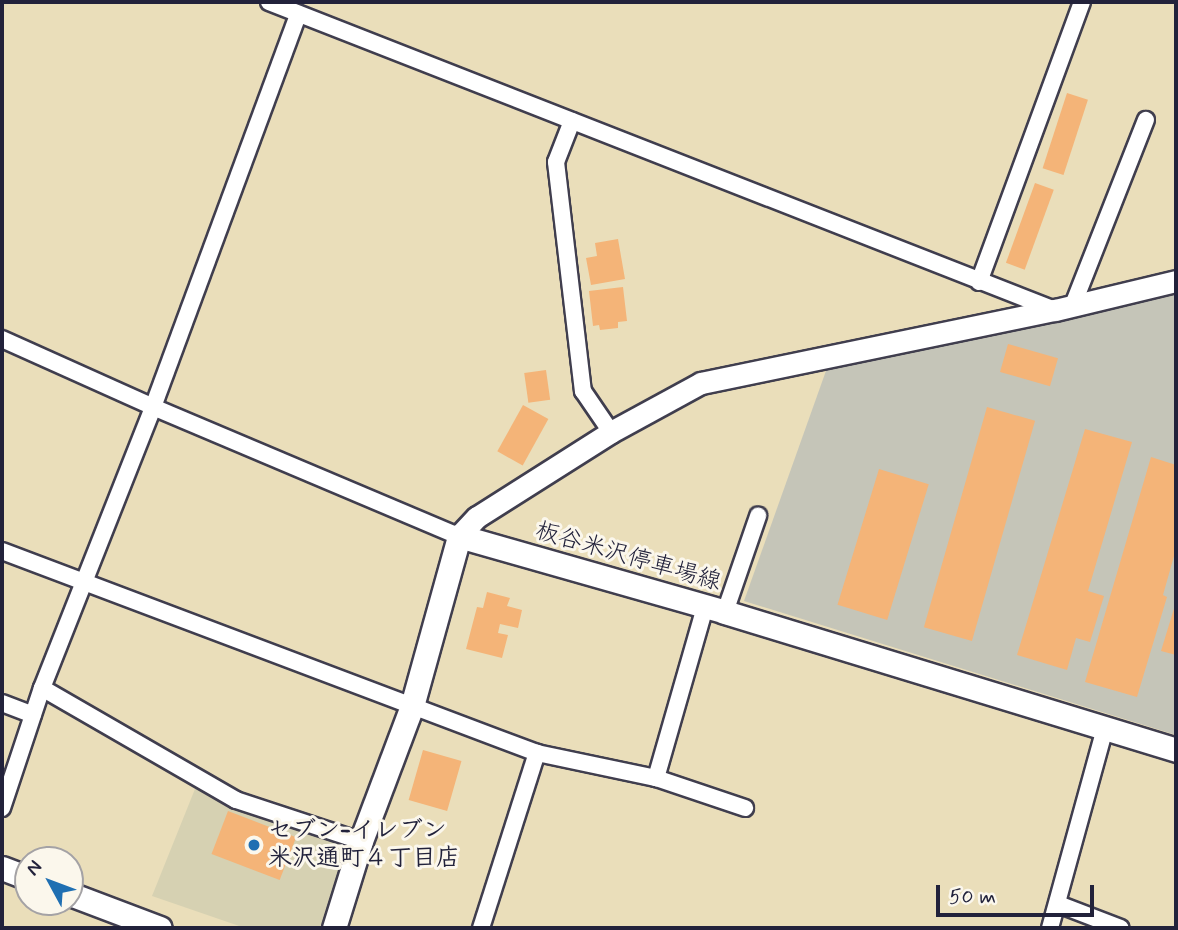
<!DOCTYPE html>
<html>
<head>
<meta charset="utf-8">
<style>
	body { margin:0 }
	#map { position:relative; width:1178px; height:930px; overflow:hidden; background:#eadeba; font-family:Mynerve,"Klee One",sans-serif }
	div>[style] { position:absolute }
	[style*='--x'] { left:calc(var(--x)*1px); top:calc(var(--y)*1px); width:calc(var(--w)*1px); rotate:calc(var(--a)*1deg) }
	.built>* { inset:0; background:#d6d1b2 }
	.industrial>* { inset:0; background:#c5c5b8 }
	.building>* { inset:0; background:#f4b478; transform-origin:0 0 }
	.roads { filter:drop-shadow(2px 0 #403e4e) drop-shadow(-2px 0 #403e4e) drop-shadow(0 2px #403e4e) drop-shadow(0 -2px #403e4e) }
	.minor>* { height:16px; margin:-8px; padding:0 8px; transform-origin:8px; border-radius:8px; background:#fff }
	.tertiary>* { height:21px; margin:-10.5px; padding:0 10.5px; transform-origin:10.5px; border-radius:10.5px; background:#fff }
	.secondary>* { height:23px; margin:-11.5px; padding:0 11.5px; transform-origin:11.5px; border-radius:11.5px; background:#fff }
	.dots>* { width:19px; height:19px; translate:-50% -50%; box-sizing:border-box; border:4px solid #fbf7ec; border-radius:50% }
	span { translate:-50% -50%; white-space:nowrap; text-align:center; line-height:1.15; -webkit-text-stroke:6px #fbf7ec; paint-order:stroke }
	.street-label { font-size:24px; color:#22223b }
	.poi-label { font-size:24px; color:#22223b; font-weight:700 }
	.left { translate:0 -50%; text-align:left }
	.frame { position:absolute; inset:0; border:4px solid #22223b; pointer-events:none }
	.north { position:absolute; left:14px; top:846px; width:70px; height:70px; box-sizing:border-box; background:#fbf7ec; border:2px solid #a4a2a5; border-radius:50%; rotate:311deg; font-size:19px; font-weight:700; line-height:28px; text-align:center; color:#22223b }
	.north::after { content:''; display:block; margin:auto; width:24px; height:32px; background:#1f6fb2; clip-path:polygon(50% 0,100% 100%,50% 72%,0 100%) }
	.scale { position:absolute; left:936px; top:885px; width:158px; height:32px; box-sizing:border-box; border:4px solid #22223b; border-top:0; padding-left:9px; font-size:21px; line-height:24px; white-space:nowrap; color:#22223b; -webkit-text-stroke:5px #fbf7ec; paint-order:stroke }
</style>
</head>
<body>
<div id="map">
	<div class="built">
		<i style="clip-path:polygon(197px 784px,339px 839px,349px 853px,323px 926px,245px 928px,152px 896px)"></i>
	</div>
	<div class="industrial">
		<i style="clip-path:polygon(1176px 290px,1176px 735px,744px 601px,827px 368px)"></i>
	</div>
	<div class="building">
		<i style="left:1067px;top:93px;width:22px;height:79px;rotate:18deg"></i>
		<i style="left:1035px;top:183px;width:20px;height:85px;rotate:20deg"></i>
		<i style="clip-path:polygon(618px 239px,625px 279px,591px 285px,586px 258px,597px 256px,595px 243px)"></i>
		<i style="clip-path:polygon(623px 287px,627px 321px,618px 322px,618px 328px,600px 330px,599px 325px,593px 326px,589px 291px)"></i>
		<i style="left:1008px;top:344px;width:52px;height:29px;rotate:16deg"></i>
		<i style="left:546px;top:370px;width:30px;height:22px;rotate:82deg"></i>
		<i style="left:523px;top:405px;width:29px;height:53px;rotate:29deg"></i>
		<i style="left:987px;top:407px;width:50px;height:229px;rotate:16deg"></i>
		<i style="clip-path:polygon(1085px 429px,1132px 442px,1088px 591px,1104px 596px,1090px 642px,1076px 638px,1067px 670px,1017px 655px)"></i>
		<i style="clip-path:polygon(1151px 457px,1176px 465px,1176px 549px,1163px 595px,1167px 597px,1137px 697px,1085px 682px)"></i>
		<i style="left:879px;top:469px;width:52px;height:142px;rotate:17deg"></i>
		<i style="clip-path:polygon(487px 592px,510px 598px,507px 606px,522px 610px,518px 628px,500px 624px,498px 633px,508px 635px,502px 658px,466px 649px,477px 607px,483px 608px)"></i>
		<i style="clip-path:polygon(1176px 602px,1176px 655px,1161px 651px)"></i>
		<i style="left:423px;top:750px;width:40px;height:52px;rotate:16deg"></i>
		<i style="left:228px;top:811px;width:73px;height:46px;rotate:21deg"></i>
	</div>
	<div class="roads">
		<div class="minor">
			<i style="--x:269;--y:2;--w:844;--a:21.4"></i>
			<i style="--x:572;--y:121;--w:44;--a:111.3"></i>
			<i style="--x:556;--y:162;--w:231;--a:83.3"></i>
			<i style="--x:583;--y:391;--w:50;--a:55.7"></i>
			<i style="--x:979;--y:282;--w:298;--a:-69.8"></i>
			<i style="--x:1073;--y:305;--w:199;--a:-68.5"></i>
			<i style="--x:2;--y:339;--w:166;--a:24.2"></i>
			<i style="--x:153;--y:407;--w:332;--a:22.9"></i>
			<i style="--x:2;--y:551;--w:572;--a:20.69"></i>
			<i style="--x:537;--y:753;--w:122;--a:11.9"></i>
			<i style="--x:656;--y:778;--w:94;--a:18.6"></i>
			<i style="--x:725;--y:612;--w:102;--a:-71"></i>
			<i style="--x:42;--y:688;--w:224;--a:30"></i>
			<i style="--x:236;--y:800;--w:132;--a:18.2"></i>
			<i style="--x:2;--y:703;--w:33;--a:21"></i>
			<i style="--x:656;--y:778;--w:178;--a:-74"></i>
			<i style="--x:2;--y:808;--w:126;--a:-71.6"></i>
			<i style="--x:42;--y:688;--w:302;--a:-68.4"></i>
			<i style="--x:153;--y:407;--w:419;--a:-69.7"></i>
			<i style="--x:1058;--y:904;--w:67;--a:20.9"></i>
			<i style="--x:481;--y:928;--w:184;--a:-72.3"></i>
			<i style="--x:1050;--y:928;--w:207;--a:-74.6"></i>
		</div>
		<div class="tertiary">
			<i style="--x:459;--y:536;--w:26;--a:-47"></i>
			<i style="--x:477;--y:517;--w:159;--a:-32.4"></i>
			<i style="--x:611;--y:432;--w:102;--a:-28.6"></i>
			<i style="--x:701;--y:383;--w:361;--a:-11.7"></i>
			<i style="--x:1055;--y:310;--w:124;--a:-13.5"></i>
		</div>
		<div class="secondary">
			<i style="--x:2;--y:868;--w:28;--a:21"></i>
			<i style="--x:70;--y:894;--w:96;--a:20.7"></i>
			<i style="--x:334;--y:928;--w:91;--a:-72.8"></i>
			<i style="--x:361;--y:841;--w:144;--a:-69.3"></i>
			<i style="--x:412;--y:706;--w:176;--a:-74.5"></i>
			<i style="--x:459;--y:536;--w:277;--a:15.9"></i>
			<i style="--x:725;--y:612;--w:472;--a:17"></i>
		</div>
	</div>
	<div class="dots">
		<i style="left:254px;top:845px;background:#1f6fb2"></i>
	</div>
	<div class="street-label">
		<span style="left:628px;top:557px;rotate:16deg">板谷米沢停車場線</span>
	</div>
	<div class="poi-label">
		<span class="left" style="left:268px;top:845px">セブン-イレブン<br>米沢通町４丁目店</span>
	</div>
	<div class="frame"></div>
	<div class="north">N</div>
	<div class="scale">50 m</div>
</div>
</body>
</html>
